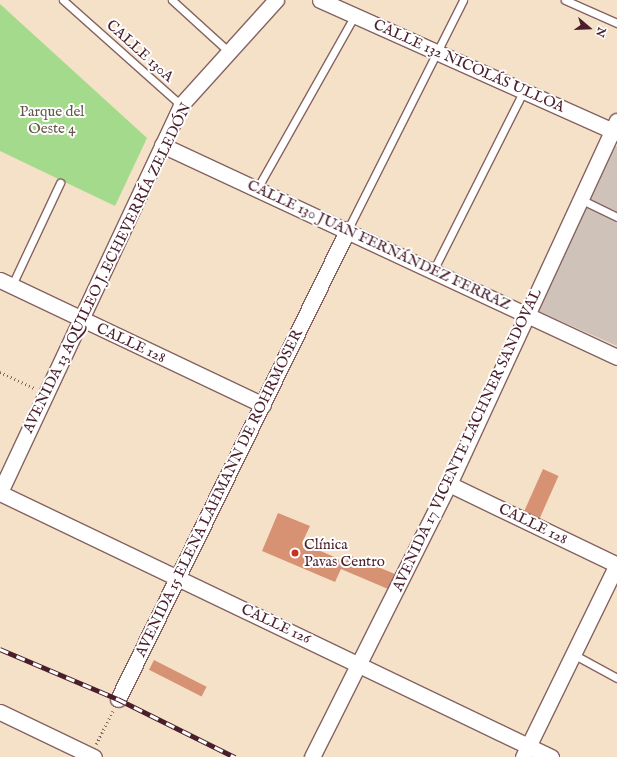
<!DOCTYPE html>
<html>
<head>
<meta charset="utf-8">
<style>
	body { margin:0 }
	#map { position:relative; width:617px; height:757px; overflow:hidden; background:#f4e1c7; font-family:"IM FELL English",serif }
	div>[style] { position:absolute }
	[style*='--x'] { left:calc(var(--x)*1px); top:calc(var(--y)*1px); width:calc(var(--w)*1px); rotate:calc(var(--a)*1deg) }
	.industrial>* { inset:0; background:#cec2b9 }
	.green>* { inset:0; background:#a4da8b }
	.building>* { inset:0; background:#d79273; transform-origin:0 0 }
	.path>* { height:2.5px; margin-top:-1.25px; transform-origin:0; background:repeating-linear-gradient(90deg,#866362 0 1px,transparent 0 4px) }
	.roads { filter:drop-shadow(1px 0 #866362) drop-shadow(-1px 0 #866362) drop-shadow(0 1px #866362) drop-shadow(0 -1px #866362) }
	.lane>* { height:7px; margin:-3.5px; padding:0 3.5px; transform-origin:3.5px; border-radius:3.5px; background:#fff }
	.street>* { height:15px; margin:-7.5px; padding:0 7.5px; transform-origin:7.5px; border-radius:7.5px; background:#fff }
	.rail>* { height:4.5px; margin-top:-2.25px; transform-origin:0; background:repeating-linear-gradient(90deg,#fff 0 9px,#4a1f2b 0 18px); box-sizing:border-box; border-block:1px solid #4a1f2b }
	.dots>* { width:11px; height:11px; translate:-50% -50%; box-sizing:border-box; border:2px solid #fff; border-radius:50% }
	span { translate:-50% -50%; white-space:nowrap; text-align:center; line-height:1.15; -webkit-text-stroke:4px #fff; paint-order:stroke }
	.street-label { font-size:15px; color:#4a1f2b }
	.park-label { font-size:15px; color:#655748 }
	.poi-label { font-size:15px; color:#4a1f2b }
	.left { translate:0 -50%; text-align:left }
	.north { position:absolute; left:569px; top:8px; width:40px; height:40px; -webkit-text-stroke:3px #fff; paint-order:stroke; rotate:109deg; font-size:11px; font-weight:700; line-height:16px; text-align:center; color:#4a1f2b }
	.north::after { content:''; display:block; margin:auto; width:14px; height:18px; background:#4a1f2b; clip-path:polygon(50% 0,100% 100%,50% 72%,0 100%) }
</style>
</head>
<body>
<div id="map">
	<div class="industrial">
		<i style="clip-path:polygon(615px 146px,617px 147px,617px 346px,536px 310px)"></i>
	</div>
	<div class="green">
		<i style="clip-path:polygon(0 4px,147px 138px,115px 206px,0 151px)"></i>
	</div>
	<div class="building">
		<i style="left:543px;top:469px;width:17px;height:52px;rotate:24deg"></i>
		<i style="clip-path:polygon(278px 513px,310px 526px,302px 543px,346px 562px,349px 555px,395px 574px,388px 589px,341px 569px,335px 582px,262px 551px)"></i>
		<i style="left:154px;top:660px;width:59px;height:11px;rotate:27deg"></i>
	</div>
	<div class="path">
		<i style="--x:0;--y:372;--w:38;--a:25"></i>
		<i style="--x:96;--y:744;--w:37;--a:-63"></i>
	</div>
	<div class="roads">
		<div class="lane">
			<i style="--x:63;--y:0;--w:158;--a:41.7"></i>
			<i style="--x:172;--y:0;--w:76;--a:42.3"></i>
			<i style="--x:565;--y:0;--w:57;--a:23.9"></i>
			<i style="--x:258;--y:187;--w:197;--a:-60.6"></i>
			<i style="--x:580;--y:199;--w:41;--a:25.9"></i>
			<i style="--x:348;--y:229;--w:256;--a:-63.3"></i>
			<i style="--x:434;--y:269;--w:200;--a:-63.3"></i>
			<i style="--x:12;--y:285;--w:113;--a:-64.8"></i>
			<i style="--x:573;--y:654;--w:50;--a:28.6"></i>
		</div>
		<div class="street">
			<i style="--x:320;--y:0;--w:325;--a:24.1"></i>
			<i style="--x:162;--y:145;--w:502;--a:24.98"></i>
			<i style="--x:0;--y:280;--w:291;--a:25.4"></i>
			<i style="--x:449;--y:484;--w:187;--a:25.7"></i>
			<i style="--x:0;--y:492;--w:427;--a:-64.9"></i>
			<i style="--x:181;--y:105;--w:142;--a:-47.9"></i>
			<i style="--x:0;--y:493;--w:611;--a:25.6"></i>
			<i style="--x:118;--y:699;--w:523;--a:-63.92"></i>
			<i style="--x:0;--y:712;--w:104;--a:25.6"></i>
			<i style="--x:312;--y:757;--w:305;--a:-63.4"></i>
			<i style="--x:449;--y:484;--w:400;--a:-65.2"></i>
			<i style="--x:523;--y:757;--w:215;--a:-64"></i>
		</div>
	</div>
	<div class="rail">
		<i style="--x:0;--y:649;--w:128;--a:23"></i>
		<i style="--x:118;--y:699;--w:131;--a:26.4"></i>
	</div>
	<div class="dots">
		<i style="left:295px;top:553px;background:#c8321e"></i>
	</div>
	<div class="street-label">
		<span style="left:140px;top:51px;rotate:42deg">CALLE 130A</span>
		<span style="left:469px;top:66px;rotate:24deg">CALLE 132 NICOLÁS ULLOA</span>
		<span style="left:379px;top:245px;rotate:25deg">CALLE 130 JUAN FERNÁNDEZ FERRAZ</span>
		<span style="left:107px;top:268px;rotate:-64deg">AVENIDA 13 AQUILEO J. ECHEVERRÍA ZELEDÓN</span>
		<span style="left:131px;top:343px;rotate:25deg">CALLE 128</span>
		<span style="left:467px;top:440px;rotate:-65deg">AVENIDA 17 VICENTE LACHNER SANDOVAL</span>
		<span style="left:219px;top:493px;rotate:-64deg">AVENIDA 15 ELENA LAHMANN DE ROHRMOSER</span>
		<span style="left:533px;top:524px;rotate:26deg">CALLE 128</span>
		<span style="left:276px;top:624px;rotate:25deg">CALLE 126</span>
	</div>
	<div class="park-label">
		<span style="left:52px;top:120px">Parque del<br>Oeste 4</span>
	</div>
	<div class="poi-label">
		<span class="left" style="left:304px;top:553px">Clínica<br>Pavas Centro</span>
	</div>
	<div class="north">N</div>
</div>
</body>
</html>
